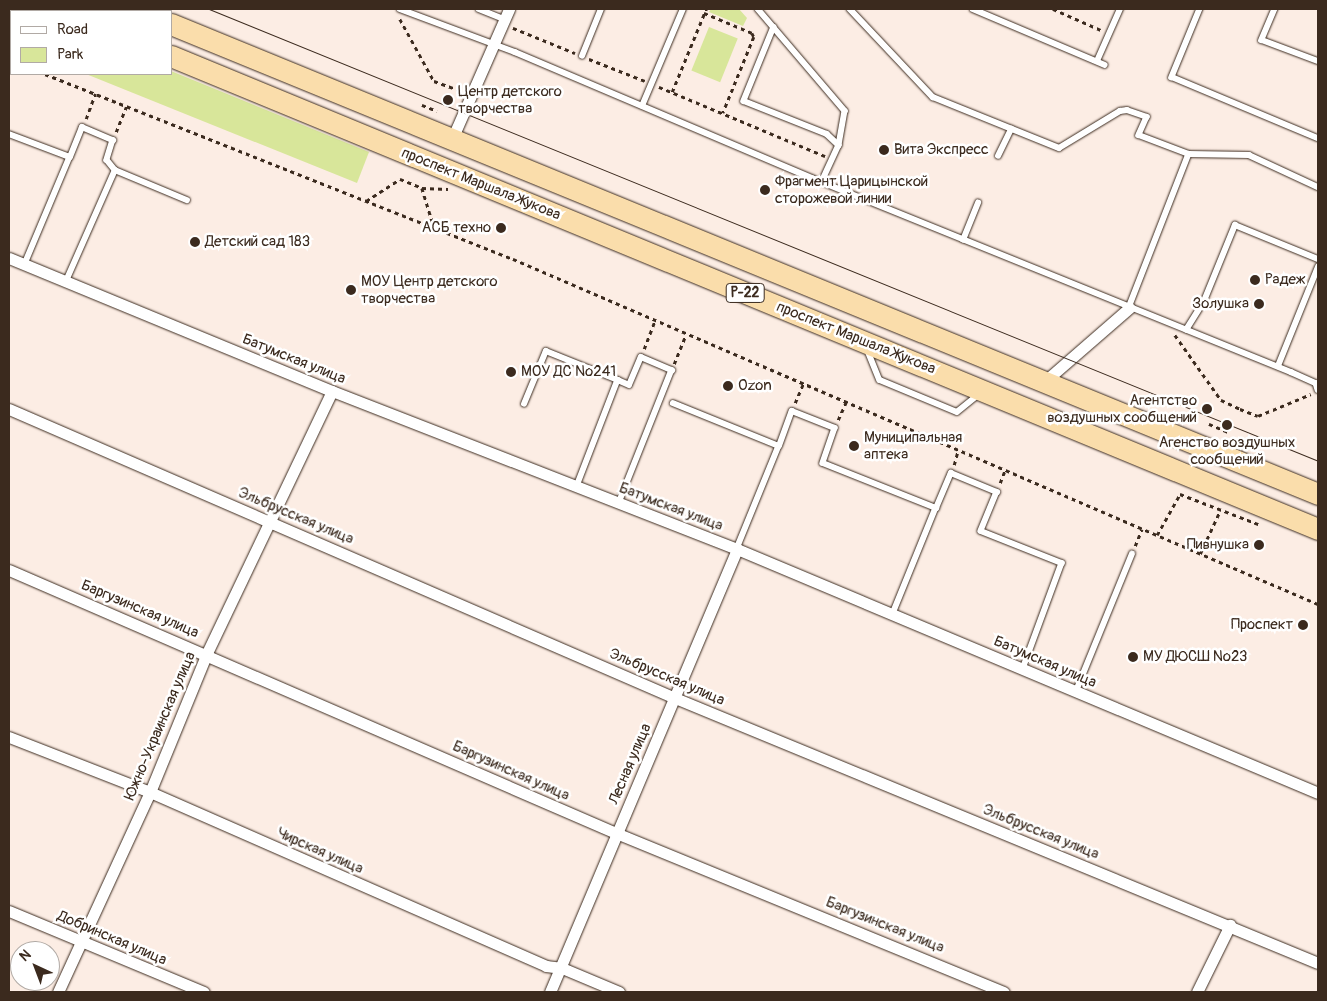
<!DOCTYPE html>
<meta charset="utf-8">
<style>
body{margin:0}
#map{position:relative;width:1327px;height:1001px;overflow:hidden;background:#fcede4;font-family:Pangolin,sans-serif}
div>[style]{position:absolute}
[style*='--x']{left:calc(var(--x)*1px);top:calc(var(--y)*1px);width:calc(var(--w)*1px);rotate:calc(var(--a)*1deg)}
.green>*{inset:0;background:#d8e69a;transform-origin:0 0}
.path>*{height:2.5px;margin-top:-1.25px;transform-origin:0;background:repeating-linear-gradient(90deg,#3b2a1e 0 4px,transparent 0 8px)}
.roads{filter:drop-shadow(0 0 1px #3b2a1e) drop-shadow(0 0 1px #3b2a1e)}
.lane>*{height:5.5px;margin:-2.75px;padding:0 2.75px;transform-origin:2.75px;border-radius:2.75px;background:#fff}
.street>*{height:11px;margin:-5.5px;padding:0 5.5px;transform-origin:5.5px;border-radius:5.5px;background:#fff}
.highway>*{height:21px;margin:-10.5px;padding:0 10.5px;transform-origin:10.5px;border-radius:10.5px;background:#faddab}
.tram>*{height:1px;margin:-0.5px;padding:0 0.5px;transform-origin:0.5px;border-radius:0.5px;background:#3b2a1e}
.dots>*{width:14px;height:14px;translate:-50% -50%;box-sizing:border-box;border:2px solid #fff;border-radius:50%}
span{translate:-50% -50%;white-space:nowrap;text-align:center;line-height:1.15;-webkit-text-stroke:5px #fff;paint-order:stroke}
.shield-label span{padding:1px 4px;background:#fff;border:1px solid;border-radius:4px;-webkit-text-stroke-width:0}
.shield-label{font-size:14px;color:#3b2a1e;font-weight:700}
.poi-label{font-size:15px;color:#3b2a1e}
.left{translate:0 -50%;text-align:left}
.right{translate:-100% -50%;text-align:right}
.street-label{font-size:15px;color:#3b2a1e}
.frame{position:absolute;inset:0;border:10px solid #3b2a1e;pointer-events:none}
.legend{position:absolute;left:10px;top:10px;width:162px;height:65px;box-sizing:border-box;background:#fff;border:1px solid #b1aaa5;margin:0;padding:6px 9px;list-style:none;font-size:15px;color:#3b2a1e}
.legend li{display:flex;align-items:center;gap:10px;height:25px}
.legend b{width:25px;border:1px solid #b1aaa5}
.north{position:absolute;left:10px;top:941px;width:50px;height:50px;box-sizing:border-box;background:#fff;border:1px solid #b1aaa5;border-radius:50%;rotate:317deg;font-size:14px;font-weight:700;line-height:20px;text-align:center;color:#3b2a1e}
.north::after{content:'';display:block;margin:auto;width:18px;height:22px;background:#3b2a1e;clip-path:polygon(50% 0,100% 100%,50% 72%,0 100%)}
</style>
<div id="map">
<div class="green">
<i style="clip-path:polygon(711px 9px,739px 9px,747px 18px,743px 26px,709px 12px)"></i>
<i style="left:709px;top:27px;width:31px;height:47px;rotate:22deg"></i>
<i style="clip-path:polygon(171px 71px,369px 152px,357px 183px,86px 74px)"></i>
</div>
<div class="path">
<i style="--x:1053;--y:9;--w:52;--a:23.6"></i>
<i style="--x:704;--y:13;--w:52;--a:22.6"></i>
<i style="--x:752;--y:33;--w:4;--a:63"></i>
<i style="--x:754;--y:37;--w:82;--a:112.2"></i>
<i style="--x:400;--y:19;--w:71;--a:61.3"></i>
<i style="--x:434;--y:81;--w:29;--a:20"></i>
<i style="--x:513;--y:28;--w:67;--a:22"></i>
<i style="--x:9;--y:59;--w:2;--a:27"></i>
<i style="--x:589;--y:59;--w:60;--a:21.4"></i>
<i style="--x:45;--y:74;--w:503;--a:21.57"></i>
<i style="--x:513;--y:259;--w:876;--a:23.2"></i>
<i style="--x:659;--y:87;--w:180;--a:22.6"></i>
<i style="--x:672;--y:92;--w:90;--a:-67.7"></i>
<i style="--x:422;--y:105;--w:16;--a:22"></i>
<i style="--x:86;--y:119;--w:27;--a:-70"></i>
<i style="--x:116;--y:132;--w:27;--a:-68"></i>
<i style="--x:422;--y:188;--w:41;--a:72.9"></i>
<i style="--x:366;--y:201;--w:40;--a:-32.9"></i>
<i style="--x:400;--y:179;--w:24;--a:22"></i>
<i style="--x:422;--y:188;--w:26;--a:2"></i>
<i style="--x:1175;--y:335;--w:80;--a:54.7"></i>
<i style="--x:1221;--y:400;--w:21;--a:25"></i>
<i style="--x:1240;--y:409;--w:19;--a:21"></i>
<i style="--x:1258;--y:416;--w:57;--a:-22.5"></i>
<i style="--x:644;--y:349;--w:30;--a:-69"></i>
<i style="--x:674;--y:364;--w:31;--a:-68"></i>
<i style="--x:795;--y:403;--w:21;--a:-67"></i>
<i style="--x:838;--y:420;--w:20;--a:-66"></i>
<i style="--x:1209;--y:424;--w:23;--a:23"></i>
<i style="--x:954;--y:465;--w:16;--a:-75"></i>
<i style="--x:1000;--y:483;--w:14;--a:-69"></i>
<i style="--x:1157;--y:535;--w:47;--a:-60.7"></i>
<i style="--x:1180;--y:494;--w:84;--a:21"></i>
<i style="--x:1135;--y:546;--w:18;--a:-68"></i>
<i style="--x:1200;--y:554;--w:47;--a:-65.1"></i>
</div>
<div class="roads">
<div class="lane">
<i style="--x:400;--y:9;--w:123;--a:20.5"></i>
<i style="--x:515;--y:52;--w:323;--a:23"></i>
<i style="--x:812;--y:178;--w:517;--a:22.05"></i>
<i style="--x:1291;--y:372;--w:27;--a:24"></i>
<i style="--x:1316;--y:383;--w:7;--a:74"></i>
<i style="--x:479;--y:9;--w:27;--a:22"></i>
<i style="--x:758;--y:9;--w:134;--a:49.5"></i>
<i style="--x:845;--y:111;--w:35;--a:100"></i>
<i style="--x:839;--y:145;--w:41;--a:114.7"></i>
<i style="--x:850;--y:9;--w:121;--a:46.7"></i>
<i style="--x:933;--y:97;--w:136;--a:22"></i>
<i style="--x:1059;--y:148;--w:71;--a:-31.2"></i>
<i style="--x:1120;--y:111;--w:7;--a:-8"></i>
<i style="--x:1127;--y:110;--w:21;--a:19"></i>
<i style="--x:1147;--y:117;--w:20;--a:114"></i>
<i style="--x:1139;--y:135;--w:53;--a:20.8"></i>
<i style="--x:1189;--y:154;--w:165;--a:111.3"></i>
<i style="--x:973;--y:9;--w:143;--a:23"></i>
<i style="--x:1200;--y:9;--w:74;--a:112.4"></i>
<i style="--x:1172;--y:77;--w:158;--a:22.7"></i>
<i style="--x:1275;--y:9;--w:34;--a:113"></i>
<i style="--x:1262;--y:40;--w:60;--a:20.6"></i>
<i style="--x:774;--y:27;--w:80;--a:112.1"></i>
<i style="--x:744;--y:101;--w:89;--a:21.7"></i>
<i style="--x:827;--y:134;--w:16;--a:43"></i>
<i style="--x:582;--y:56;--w:51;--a:-68"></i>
<i style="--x:1097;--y:61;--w:57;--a:-66.1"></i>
<i style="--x:642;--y:106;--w:105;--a:-67.1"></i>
<i style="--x:9;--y:134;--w:65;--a:20.7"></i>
<i style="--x:70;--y:157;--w:116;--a:112.8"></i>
<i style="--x:1189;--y:154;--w:60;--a:1"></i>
<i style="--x:1249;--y:155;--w:76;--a:24.9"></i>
<i style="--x:998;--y:156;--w:30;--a:-64"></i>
<i style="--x:70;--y:157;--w:32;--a:-68"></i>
<i style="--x:82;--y:127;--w:34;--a:23"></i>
<i style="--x:113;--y:140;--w:21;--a:107"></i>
<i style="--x:107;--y:160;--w:13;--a:51"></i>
<i style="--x:115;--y:170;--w:78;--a:22.6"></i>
<i style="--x:963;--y:240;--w:40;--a:-68"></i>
<i style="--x:66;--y:281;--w:121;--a:-66.2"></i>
<i style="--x:1186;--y:330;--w:34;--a:-58"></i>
<i style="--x:1204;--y:301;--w:82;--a:-67.8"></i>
<i style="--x:1235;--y:225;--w:90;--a:22.3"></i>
<i style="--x:868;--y:351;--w:31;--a:68"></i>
<i style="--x:880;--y:380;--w:83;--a:22.6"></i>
<i style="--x:957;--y:412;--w:28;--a:-39"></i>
<i style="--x:1278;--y:366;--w:107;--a:-68"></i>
<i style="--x:618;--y:380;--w:12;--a:24"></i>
<i style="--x:629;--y:385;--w:30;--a:-67"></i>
<i style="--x:641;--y:357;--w:34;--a:23"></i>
<i style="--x:672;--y:370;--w:143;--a:111.7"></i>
<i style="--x:673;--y:403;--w:114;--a:22.1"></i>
<i style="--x:779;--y:446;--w:111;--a:112.2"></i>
<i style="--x:524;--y:404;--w:57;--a:-67.5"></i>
<i style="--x:546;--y:351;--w:78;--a:21.9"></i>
<i style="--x:618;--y:380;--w:114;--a:111.1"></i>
<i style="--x:779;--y:446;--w:37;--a:-70"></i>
<i style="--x:792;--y:411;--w:46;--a:21.6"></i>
<i style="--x:835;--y:428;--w:37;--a:109"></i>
<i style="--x:823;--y:463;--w:122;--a:21.7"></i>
<i style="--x:936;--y:508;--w:114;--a:112.1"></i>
<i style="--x:936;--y:508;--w:38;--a:-67"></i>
<i style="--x:951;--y:473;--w:50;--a:22.4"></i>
<i style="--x:997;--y:492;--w:42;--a:112.3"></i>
<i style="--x:981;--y:531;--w:87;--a:21.6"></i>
<i style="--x:1062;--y:563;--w:113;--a:110.2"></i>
<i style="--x:1076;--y:691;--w:148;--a:-67.8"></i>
</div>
<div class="street">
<i style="--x:452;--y:139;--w:142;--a:-66.3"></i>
<i style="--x:9;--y:258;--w:349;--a:22.4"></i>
<i style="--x:332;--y:391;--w:435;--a:21.3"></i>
<i style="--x:737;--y:549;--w:630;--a:22.78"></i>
<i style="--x:1044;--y:382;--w:113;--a:-41"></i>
<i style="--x:9;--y:409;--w:726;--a:23.46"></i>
<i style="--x:675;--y:698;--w:695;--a:22.4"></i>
<i style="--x:9;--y:570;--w:662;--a:23.43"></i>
<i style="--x:616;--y:833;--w:419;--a:22.3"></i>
<i style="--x:9;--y:737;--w:151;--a:21.3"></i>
<i style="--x:150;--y:792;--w:433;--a:23.7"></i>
<i style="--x:546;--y:966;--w:16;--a:7"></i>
<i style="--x:562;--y:968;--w:62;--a:22.8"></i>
<i style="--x:9;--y:911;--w:211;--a:22.6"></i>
<i style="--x:58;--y:992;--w:220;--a:-65.3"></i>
<i style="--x:150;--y:792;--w:150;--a:-67.7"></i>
<i style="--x:207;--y:653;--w:290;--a:-64.5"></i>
<i style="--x:550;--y:992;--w:481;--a:-67.1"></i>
<i style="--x:1197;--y:992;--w:75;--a:-63.8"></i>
</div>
<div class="highway">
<i style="--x:57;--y:9;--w:6;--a:18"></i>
<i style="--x:134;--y:9;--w:6;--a:18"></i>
<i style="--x:171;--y:24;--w:1240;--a:22.28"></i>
<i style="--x:171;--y:56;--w:1241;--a:22.41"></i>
</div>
</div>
<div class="tram">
<i style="--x:209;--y:9;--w:1198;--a:22.17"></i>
</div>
<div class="dots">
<i style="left:448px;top:100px;background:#3b2a1e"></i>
<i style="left:884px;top:150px;background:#3b2a1e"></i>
<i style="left:765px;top:190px;background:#3b2a1e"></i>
<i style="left:501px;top:228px;background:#3b2a1e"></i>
<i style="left:195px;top:242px;background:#3b2a1e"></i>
<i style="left:1255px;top:280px;background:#3b2a1e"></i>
<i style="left:351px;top:290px;background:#3b2a1e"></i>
<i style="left:1259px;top:304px;background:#3b2a1e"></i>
<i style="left:511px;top:372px;background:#3b2a1e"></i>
<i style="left:728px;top:386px;background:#3b2a1e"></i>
<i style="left:1207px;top:409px;background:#3b2a1e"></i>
<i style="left:1227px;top:425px;background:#3b2a1e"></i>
<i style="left:854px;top:446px;background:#3b2a1e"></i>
<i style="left:1259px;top:545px;background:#3b2a1e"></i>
<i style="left:1303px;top:625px;background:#3b2a1e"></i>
<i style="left:1133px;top:657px;background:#3b2a1e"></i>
</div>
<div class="shield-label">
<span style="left:745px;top:293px">Р-22</span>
</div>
<div class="poi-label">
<span class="left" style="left:458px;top:100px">Центр детского<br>творчества</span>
<span class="left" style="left:894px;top:150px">Вита Экспресс</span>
<span class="left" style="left:775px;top:190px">Фрагмент Царицынской<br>сторожевой линии</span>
<span class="right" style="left:491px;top:228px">АСБ техно</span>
<span class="left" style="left:205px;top:242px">Детский сад 183</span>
<span class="left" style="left:1265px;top:280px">Радеж</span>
<span class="left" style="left:361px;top:290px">МОУ Центр детского<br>творчества</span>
<span class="right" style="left:1249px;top:304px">Золушка</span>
<span class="left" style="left:521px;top:372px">МОУ ДС №241</span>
<span class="left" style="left:738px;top:386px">Ozon</span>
<span class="right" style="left:1197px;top:409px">Агентство<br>воздушных сообщений</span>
<span class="left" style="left:864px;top:446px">Муниципальная<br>аптека</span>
<span style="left:1227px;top:451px">Агенство воздушных<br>сообщений</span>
<span class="right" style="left:1249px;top:545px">Пивнушка</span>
<span class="right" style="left:1293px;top:625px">Проспект</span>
<span class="left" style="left:1143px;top:657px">МУ ДЮСШ №23</span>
</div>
<div class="street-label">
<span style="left:481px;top:184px;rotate:22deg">проспект Маршала Жукова</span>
<span style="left:856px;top:338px;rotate:22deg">проспект Маршала Жукова</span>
<span style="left:294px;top:359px;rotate:22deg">Батумская улица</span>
<span style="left:671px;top:507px;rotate:21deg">Батумская улица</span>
<span style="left:296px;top:516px;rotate:23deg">Эльбрусская улица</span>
<span style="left:140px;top:609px;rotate:23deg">Баргузинская улица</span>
<span style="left:1045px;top:662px;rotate:23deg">Батумская улица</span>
<span style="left:667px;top:677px;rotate:23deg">Эльбрусская улица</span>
<span style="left:160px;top:726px;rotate:-67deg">Южно-Украинская улица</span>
<span style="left:630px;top:764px;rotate:-67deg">Лесная улица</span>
<span style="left:511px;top:771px;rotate:24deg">Баргузинская улица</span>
<span style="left:1041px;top:832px;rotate:22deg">Эльбрусская улица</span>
<span style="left:320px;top:851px;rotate:24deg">Чирская улица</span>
<span style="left:885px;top:925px;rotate:22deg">Баргузинская улица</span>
<span style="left:112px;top:938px;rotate:23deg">Добринская улица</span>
</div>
<div class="frame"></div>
<ul class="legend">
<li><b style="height:6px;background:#fff"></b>Road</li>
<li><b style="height:14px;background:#d8e69a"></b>Park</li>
</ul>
<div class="north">N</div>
</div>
